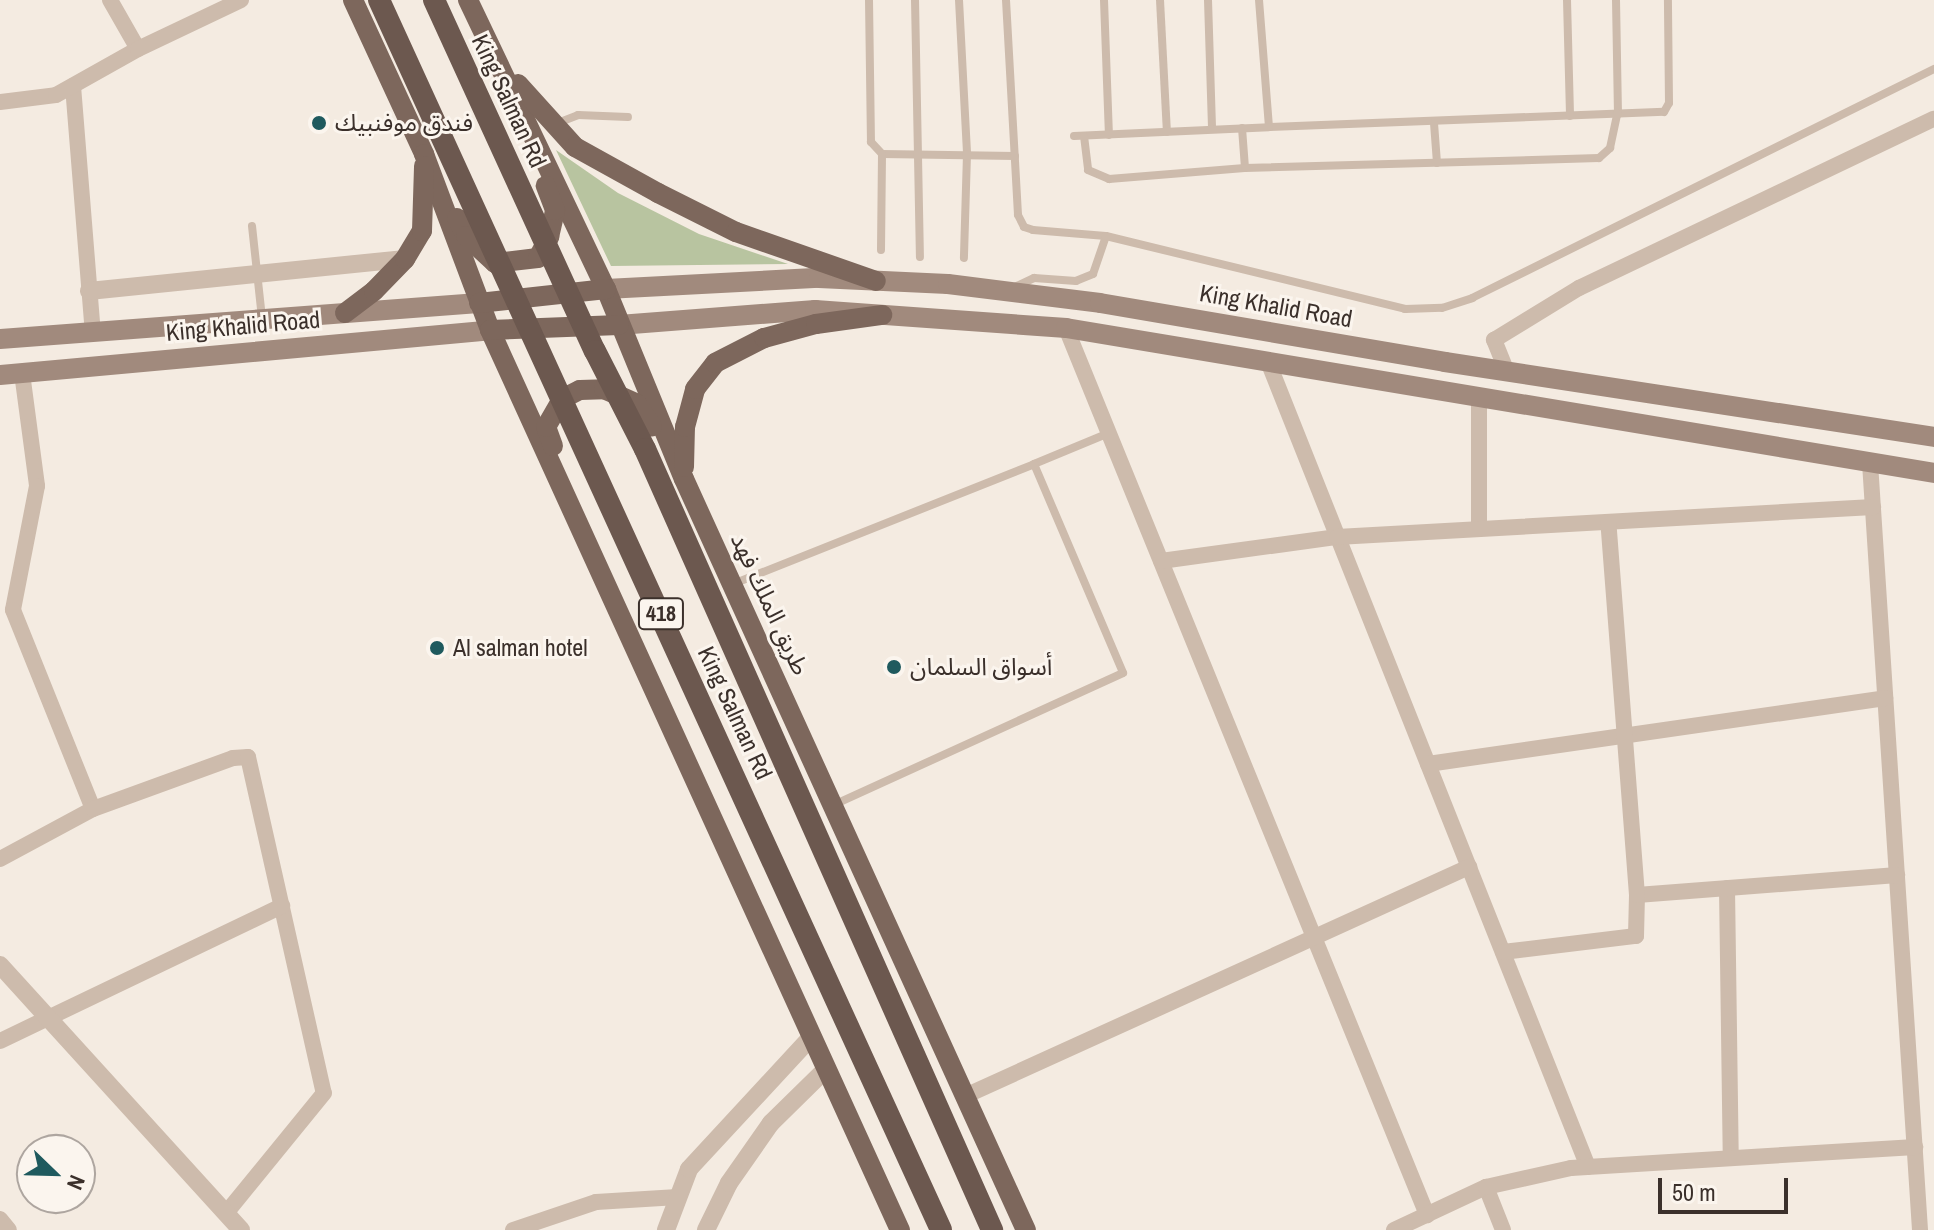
<!DOCTYPE html>
<meta charset="utf-8">
<style>
body{margin:0}
#map{position:relative;width:1934px;height:1230px;overflow:hidden;background:#f4ebe1;font-family:"Archivo Narrow","Noto Sans Arabic",sans-serif}
div>[style]{position:absolute}
[style*='--x']{left:calc(var(--x)*1px);top:calc(var(--y)*1px);width:calc(var(--w)*1px);rotate:calc(var(--a)*1deg)}
.green>*{inset:0;background:#b8c4a0}
.service>*{height:8px;margin:-4px;padding:0 4px;transform-origin:4px;border-radius:4px;background:#cdbbac}
.minor>*{height:16px;margin:-8px;padding:0 8px;transform-origin:8px;border-radius:8px;background:#cdbbac}
.tertiary>*{height:18px;margin:-9px;padding:0 9px;transform-origin:9px;border-radius:9px;background:#cdbbac}
.secondary>*{height:20px;margin:-10px;padding:0 10px;transform-origin:10px;border-radius:10px;background:#a18a7d}
.primary>*{height:20px;margin:-10px;padding:0 10px;transform-origin:10px;border-radius:10px;background:#7d675c}
.trunk>*{height:22px;margin:-11px;padding:0 11px;transform-origin:11px;border-radius:11px;background:#6c584f}
.dots>*{width:22px;height:22px;translate:-50% -50%;box-sizing:border-box;border:4px solid #fbf5ee;border-radius:50%}
span{translate:-50% -50%;white-space:nowrap;text-align:center;line-height:1.15;-webkit-text-stroke:6px #fbf5ee;paint-order:stroke}
.shield-label span{padding:2px 6px;background:#fbf5ee;border:2px solid;border-radius:6px;-webkit-text-stroke-width:0}
.shield-label{font-size:22px;color:#3b302b;font-weight:700}
.street-label{font-size:24px;color:#3b302b}
.poi-label{font-size:24px;color:#3b302b}
.left{translate:0 -50%;text-align:left}
.north{position:absolute;left:16px;top:1134px;width:80px;height:80px;box-sizing:border-box;background:#fbf5ee;border:2px solid #aea6a0;border-radius:50%;rotate:113deg;font-size:22px;font-weight:700;line-height:32px;text-align:center;color:#3b302b}
.north::after{content:'';display:block;margin:auto;width:28px;height:36px;background:#1f5a5e;clip-path:polygon(50% 0,100% 100%,50% 72%,0 100%)}
.scale{position:absolute;left:1658px;top:1178px;width:130px;height:36px;box-sizing:border-box;border:4px solid #3b302b;border-top:0;padding-left:10px;font-size:24px;line-height:28px;white-space:nowrap;color:#3b302b;-webkit-text-stroke:6px #fbf5ee;paint-order:stroke}
</style>
<div id="map">
<div class="green">
<i style="clip-path:polygon(556px 150px,618px 193px,699px 234px,788px 264px,611px 266px)"></i>
</div>
<div class="service">
<i style="--x:869;--y:0;--w:142;--a:89.2"></i>
<i style="--x:871;--y:142;--w:16;--a:47"></i>
<i style="--x:882;--y:154;--w:133;--a:0.9"></i>
<i style="--x:915;--y:0;--w:257;--a:88.9"></i>
<i style="--x:959;--y:0;--w:154;--a:87"></i>
<i style="--x:967;--y:154;--w:104;--a:91.7"></i>
<i style="--x:1006;--y:0;--w:215;--a:86.8"></i>
<i style="--x:1018;--y:215;--w:13;--a:63"></i>
<i style="--x:1024;--y:227;--w:9;--a:18"></i>
<i style="--x:1033;--y:230;--w:73;--a:4.7"></i>
<i style="--x:1106;--y:236;--w:40;--a:108.9"></i>
<i style="--x:1093;--y:274;--w:18;--a:158"></i>
<i style="--x:1076;--y:281;--w:42;--a:-175.9"></i>
<i style="--x:1034;--y:278;--w:26;--a:155"></i>
<i style="--x:1104;--y:0;--w:135;--a:87.9"></i>
<i style="--x:1160;--y:0;--w:132;--a:87"></i>
<i style="--x:1208;--y:0;--w:129;--a:88.2"></i>
<i style="--x:1259;--y:0;--w:127;--a:85.5"></i>
<i style="--x:1269;--y:127;--w:395;--a:-2.2"></i>
<i style="--x:1664;--y:112;--w:10;--a:-61"></i>
<i style="--x:1669;--y:103;--w:103;--a:-90.6"></i>
<i style="--x:1567;--y:0;--w:116;--a:88.5"></i>
<i style="--x:1616;--y:0;--w:114;--a:89"></i>
<i style="--x:1434;--y:123;--w:40;--a:85.7"></i>
<i style="--x:555;--y:124;--w:25;--a:-21"></i>
<i style="--x:578;--y:115;--w:50;--a:2.3"></i>
<i style="--x:1242;--y:128;--w:40;--a:85.7"></i>
<i style="--x:1074;--y:136;--w:195;--a:-2.6"></i>
<i style="--x:1084;--y:136;--w:34;--a:83"></i>
<i style="--x:1088;--y:170;--w:23;--a:23"></i>
<i style="--x:1109;--y:179;--w:136;--a:-4.6"></i>
<i style="--x:1245;--y:168;--w:354;--a:-1.6"></i>
<i style="--x:1599;--y:158;--w:15;--a:-42"></i>
<i style="--x:1610;--y:148;--w:35;--a:-78"></i>
<i style="--x:252;--y:226;--w:93;--a:83.8"></i>
<i style="--x:1106;--y:236;--w:308;--a:13.7"></i>
<i style="--x:1405;--y:309;--w:37;--a:-2"></i>
<i style="--x:1442;--y:308;--w:32;--a:-18"></i>
<i style="--x:1472;--y:298;--w:516;--a:-26.37"></i>
<i style="--x:881;--y:250;--w:96;--a:-89.4"></i>
<i style="--x:1034;--y:464;--w:81;--a:-22.5"></i>
<i style="--x:733;--y:584;--w:324;--a:-21.7"></i>
<i style="--x:1034;--y:464;--w:227;--a:66.9"></i>
<i style="--x:1123;--y:673;--w:318;--a:155.5"></i>
</div>
<div class="minor">
<i style="--x:110;--y:0;--w:56;--a:60.3"></i>
<i style="--x:73;--y:86;--w:247;--a:85.4"></i>
<i style="--x:0;--y:102;--w:56;--a:-7.1"></i>
<i style="--x:56;--y:95;--w:94;--a:-29.3"></i>
<i style="--x:138;--y:49;--w:114;--a:-25.4"></i>
<i style="--x:1066;--y:328;--w:958;--a:67.85"></i>
<i style="--x:1269;--y:364;--w:864;--a:68.33"></i>
<i style="--x:1507;--y:372;--w:35;--a:-112"></i>
<i style="--x:1494;--y:340;--w:100;--a:-31.5"></i>
<i style="--x:1579;--y:288;--w:393;--a:-25.5"></i>
<i style="--x:22;--y:373;--w:114;--a:82.4"></i>
<i style="--x:37;--y:486;--w:126;--a:101"></i>
<i style="--x:13;--y:610;--w:214;--a:68.1"></i>
<i style="--x:1870;--y:463;--w:769;--a:86.27"></i>
<i style="--x:1479;--y:529;--w:131;--a:-90"></i>
<i style="--x:1161;--y:561;--w:178;--a:-7.8"></i>
<i style="--x:1337;--y:537;--w:537;--a:-3.2"></i>
<i style="--x:1428;--y:764;--w:462;--a:-8.2"></i>
<i style="--x:0;--y:859;--w:106;--a:-28.3"></i>
<i style="--x:93;--y:809;--w:149;--a:-20"></i>
<i style="--x:233;--y:758;--w:15;--a:-4"></i>
<i style="--x:248;--y:757;--w:344;--a:77.3"></i>
<i style="--x:324;--y:1093;--w:155;--a:129.2"></i>
<i style="--x:1727;--y:888;--w:270;--a:89.2"></i>
<i style="--x:1637;--y:895;--w:261;--a:-4.4"></i>
<i style="--x:1503;--y:952;--w:134;--a:-6.9"></i>
<i style="--x:1636;--y:936;--w:41;--a:-88.6"></i>
<i style="--x:1637;--y:895;--w:374;--a:-94.4"></i>
<i style="--x:0;--y:1041;--w:313;--a:-25.6"></i>
<i style="--x:965;--y:1096;--w:554;--a:-24.44"></i>
<i style="--x:1486;--y:1187;--w:46;--a:68.4"></i>
<i style="--x:0;--y:1219;--w:14;--a:51"></i>
<i style="--x:513;--y:1230;--w:88;--a:-18.6"></i>
<i style="--x:596;--y:1202;--w:82;--a:-3.5"></i>
<i style="--x:1394;--y:1230;--w:102;--a:-25.1"></i>
<i style="--x:1486;--y:1187;--w:87;--a:-12.6"></i>
<i style="--x:1571;--y:1168;--w:345;--a:-3.5"></i>
</div>
<div class="tertiary">
<i style="--x:89;--y:291;--w:318;--a:-5.8"></i>
<i style="--x:0;--y:965;--w:358;--a:47.7"></i>
<i style="--x:666;--y:1230;--w:65;--a:-69.3"></i>
<i style="--x:689;--y:1169;--w:181;--a:-47.2"></i>
<i style="--x:706;--y:1230;--w:52;--a:-63.9"></i>
<i style="--x:729;--y:1183;--w:73;--a:-55"></i>
<i style="--x:771;--y:1123;--w:78;--a:-44.5"></i>
</div>
<div class="secondary">
<i style="--x:606;--y:289;--w:213;--a:-3"></i>
<i style="--x:819;--y:278;--w:129;--a:2.7"></i>
<i style="--x:948;--y:284;--w:153;--a:7.1"></i>
<i style="--x:1100;--y:303;--w:350;--a:9.7"></i>
<i style="--x:1445;--y:362;--w:495;--a:8.7"></i>
<i style="--x:619;--y:325;--w:197;--a:-4.4"></i>
<i style="--x:815;--y:310;--w:252;--a:4.1"></i>
<i style="--x:1066;--y:328;--w:880;--a:9.48"></i>
<i style="--x:0;--y:339;--w:480;--a:-4.3"></i>
<i style="--x:0;--y:375;--w:492;--a:-5.2"></i>
</div>
<div class="primary">
<i style="--x:353;--y:0;--w:170;--a:65.2"></i>
<i style="--x:424;--y:154;--w:188;--a:69.4"></i>
<i style="--x:490;--y:330;--w:989;--a:65.51"></i>
<i style="--x:468;--y:0;--w:320;--a:64.5"></i>
<i style="--x:606;--y:289;--w:205;--a:67.7"></i>
<i style="--x:684;--y:479;--w:825;--a:65.52"></i>
<i style="--x:518;--y:84;--w:85;--a:47.9"></i>
<i style="--x:575;--y:147;--w:95;--a:29"></i>
<i style="--x:658;--y:193;--w:87;--a:26.6"></i>
<i style="--x:736;--y:232;--w:148;--a:19.3"></i>
<i style="--x:457;--y:218;--w:20;--a:63"></i>
<i style="--x:466;--y:236;--w:40;--a:43"></i>
<i style="--x:495;--y:263;--w:43;--a:-6.6"></i>
<i style="--x:538;--y:258;--w:24;--a:-62"></i>
<i style="--x:549;--y:237;--w:28;--a:-77"></i>
<i style="--x:555;--y:210;--w:26;--a:-111"></i>
<i style="--x:479;--y:303;--w:128;--a:-6.3"></i>
<i style="--x:345;--y:313;--w:36;--a:-37"></i>
<i style="--x:374;--y:291;--w:45;--a:-45.9"></i>
<i style="--x:405;--y:259;--w:33;--a:-59"></i>
<i style="--x:422;--y:231;--w:65;--a:-88.2"></i>
<i style="--x:490;--y:330;--w:129;--a:-2.2"></i>
<i style="--x:553;--y:446;--w:20;--a:-110"></i>
<i style="--x:546;--y:427;--w:32;--a:-60"></i>
<i style="--x:562;--y:399;--w:20;--a:-27"></i>
<i style="--x:580;--y:390;--w:24;--a:-2"></i>
<i style="--x:604;--y:389;--w:36;--a:24"></i>
<i style="--x:637;--y:404;--w:27;--a:56"></i>
<i style="--x:684;--y:467;--w:40;--a:-88.6"></i>
<i style="--x:685;--y:427;--w:39;--a:-75"></i>
<i style="--x:695;--y:389;--w:33;--a:-52"></i>
<i style="--x:715;--y:363;--w:55;--a:-27"></i>
<i style="--x:764;--y:338;--w:54;--a:-15.1"></i>
<i style="--x:816;--y:324;--w:67;--a:-7.8"></i>
</div>
<div class="trunk">
<i style="--x:379;--y:0;--w:1352;--a:65.44"></i>
<i style="--x:434;--y:0;--w:386;--a:65.4"></i>
<i style="--x:595;--y:351;--w:110;--a:63"></i>
<i style="--x:645;--y:449;--w:855;--a:66.04"></i>
</div>
<div class="dots">
<i style="left:319px;top:123px;background:#1f5a5e"></i>
<i style="left:437px;top:648px;background:#1f5a5e"></i>
<i style="left:894px;top:667px;background:#1f5a5e"></i>
</div>
<div class="shield-label">
<span style="left:661px;top:614px">418</span>
</div>
<div class="street-label">
<span style="left:509px;top:101px;rotate:65deg">King Salman Rd</span>
<span style="left:1276px;top:306px;rotate:10deg">King Khalid Road</span>
<span style="left:243px;top:326px;rotate:-5deg">King Khalid Road</span>
<span style="left:770px;top:604px;rotate:65deg">طريق الملك فهد</span>
<span style="left:735px;top:713px;rotate:65deg">King Salman Rd</span>
</div>
<div class="poi-label">
<span class="left" style="left:335px;top:123px">فندق موفنبيك</span>
<span class="left" style="left:453px;top:648px">Al salman hotel</span>
<span class="left" style="left:910px;top:667px">أسواق السلمان</span>
</div>
<div class="north">N</div>
<div class="scale">50 m</div>
</div>
